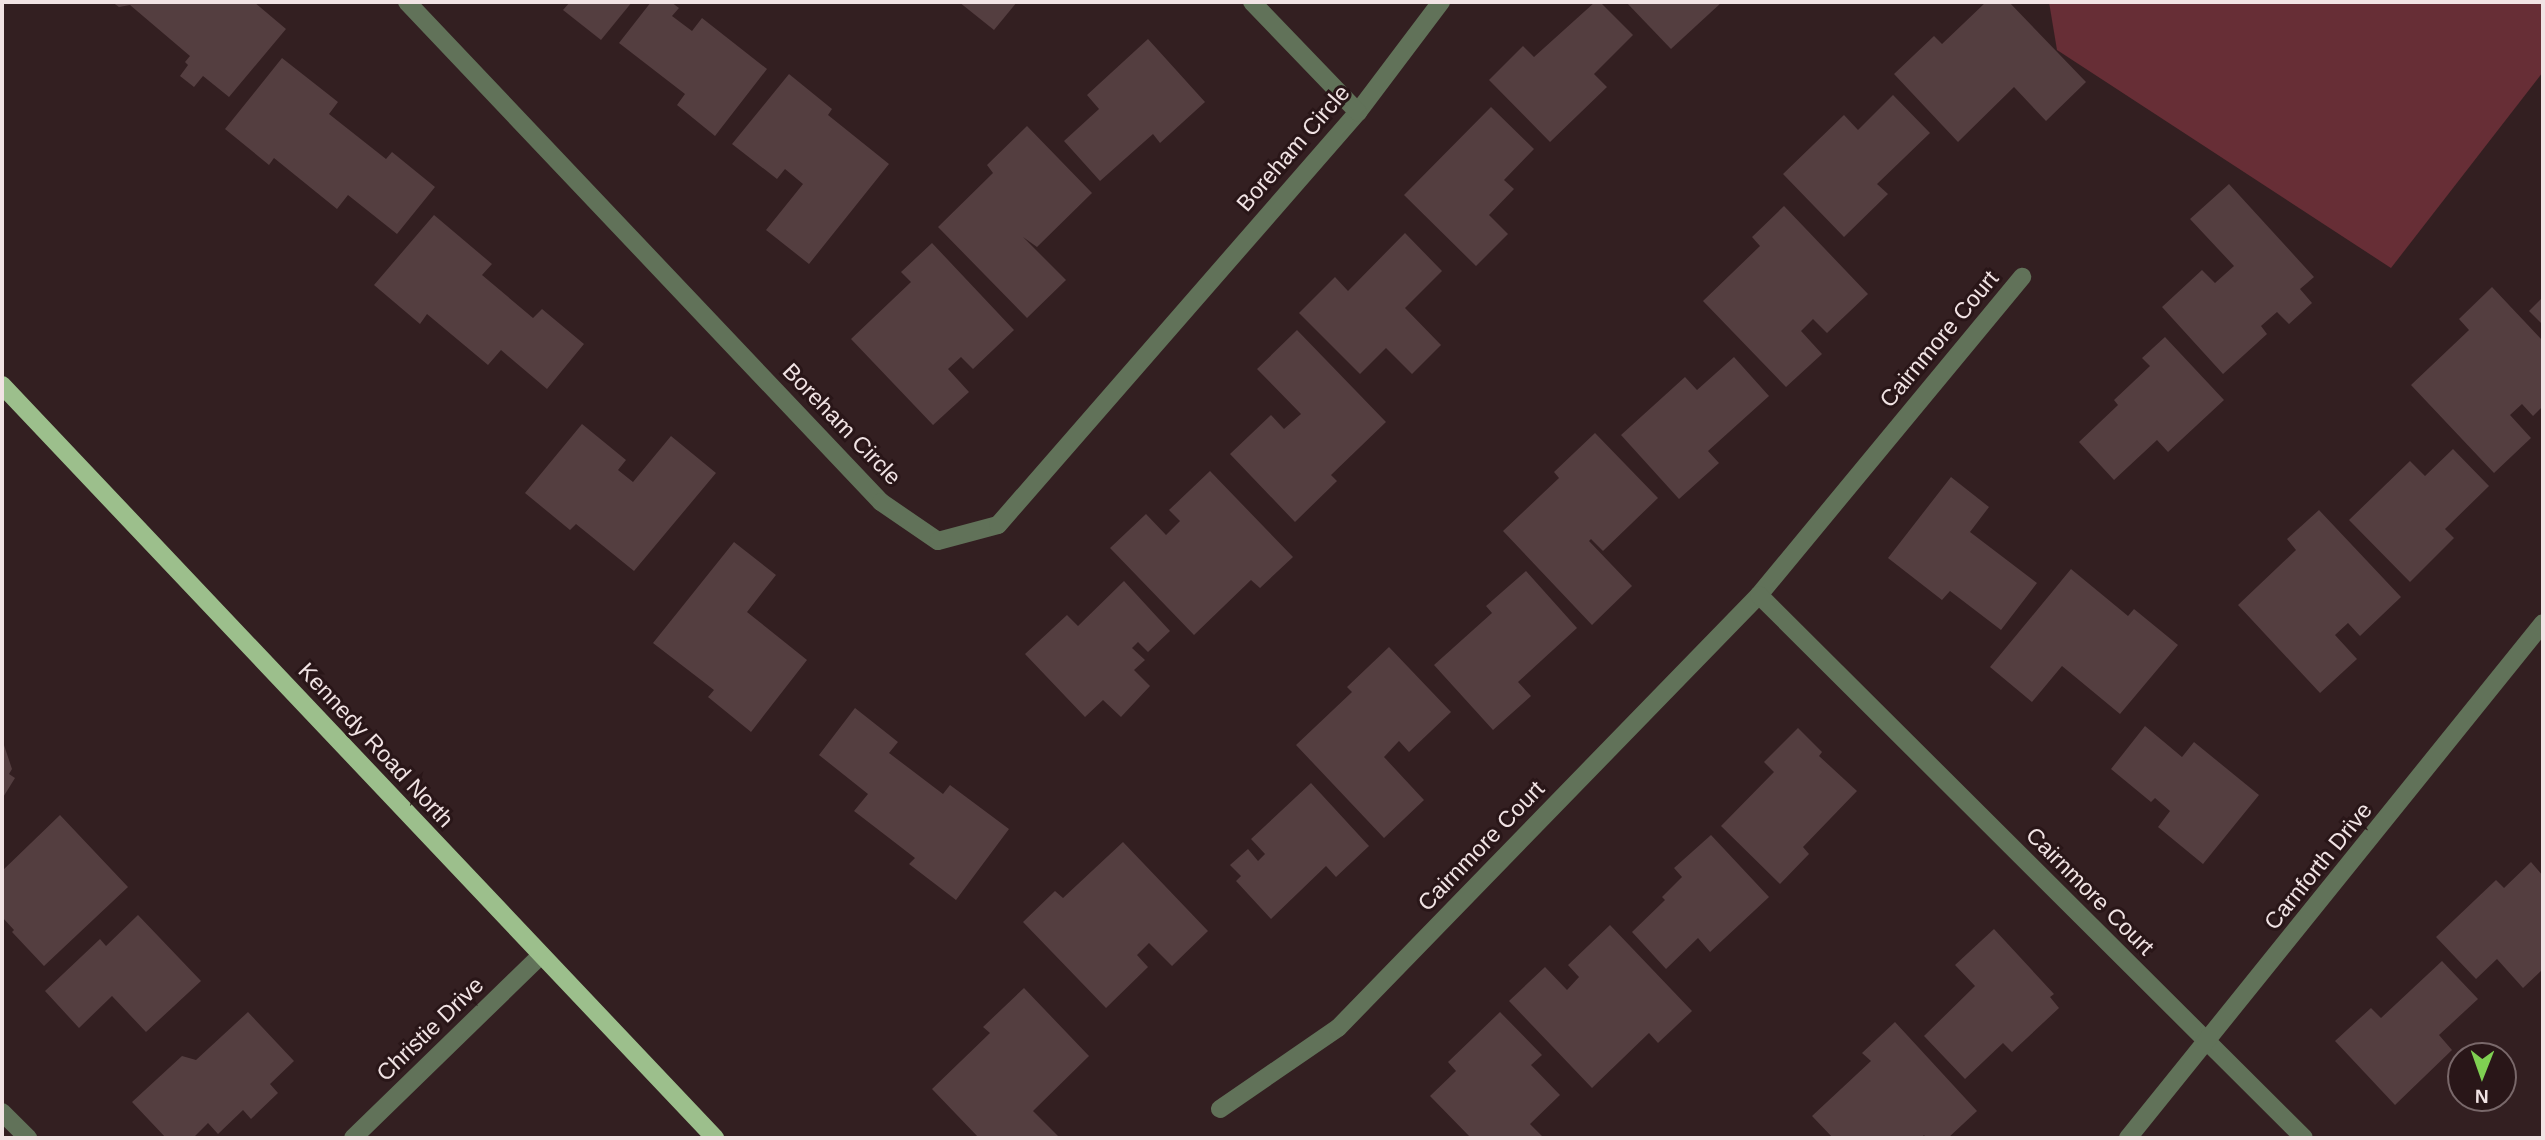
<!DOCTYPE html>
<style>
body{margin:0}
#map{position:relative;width:2545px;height:1140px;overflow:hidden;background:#331f21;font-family:Arial,sans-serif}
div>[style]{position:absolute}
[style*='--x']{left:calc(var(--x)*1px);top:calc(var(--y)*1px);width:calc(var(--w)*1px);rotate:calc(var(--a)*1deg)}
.green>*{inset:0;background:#672e36}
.building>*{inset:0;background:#543e40}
.minor>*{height:18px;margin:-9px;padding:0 9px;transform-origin:9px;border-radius:9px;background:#617259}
.major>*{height:18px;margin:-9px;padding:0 9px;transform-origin:9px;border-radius:9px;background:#9cbf8c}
span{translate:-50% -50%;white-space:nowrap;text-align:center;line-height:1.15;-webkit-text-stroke:6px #291618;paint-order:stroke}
.street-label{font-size:23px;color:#f1e3e4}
.frame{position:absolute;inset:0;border:4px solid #f1e3e4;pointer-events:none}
.north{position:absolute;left:2447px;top:1042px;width:70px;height:70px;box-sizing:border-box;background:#291618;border:2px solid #79686a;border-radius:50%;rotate:181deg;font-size:19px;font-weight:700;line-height:28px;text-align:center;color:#f1e3e4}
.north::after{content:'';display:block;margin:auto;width:24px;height:32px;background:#7fd052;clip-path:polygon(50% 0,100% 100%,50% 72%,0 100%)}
</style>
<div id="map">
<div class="green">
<i style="clip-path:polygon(2049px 2px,2543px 2px,2543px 72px,2391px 268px,2057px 50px)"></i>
</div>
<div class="building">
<i style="clip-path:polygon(112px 2px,254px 2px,286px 29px,229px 97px,203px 76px,194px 87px,180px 76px,188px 65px,185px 62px,190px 56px,130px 5px,119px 7px)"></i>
<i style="clip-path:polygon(570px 2px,632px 2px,601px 40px,563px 10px)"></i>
<i style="clip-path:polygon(651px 2px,658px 4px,671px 2px,679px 8px,672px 16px,692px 31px,702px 18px,767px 69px,715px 136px,677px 105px,685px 94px,619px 43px)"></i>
<i style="clip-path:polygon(959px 2px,1017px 2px,994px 30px)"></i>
<i style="clip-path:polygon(1595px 2px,1600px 2px,1633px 35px,1594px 74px,1607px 87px,1550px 142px,1489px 80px,1523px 46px,1534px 57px)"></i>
<i style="clip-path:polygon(1626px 2px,1722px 2px,1671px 49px)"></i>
<i style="clip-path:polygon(1986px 2px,2009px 2px,2086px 82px,2046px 121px,2014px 87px,1958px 142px,1894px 74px,1934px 36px,1942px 44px)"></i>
<i style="clip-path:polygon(1148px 39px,1205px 102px,1160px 143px,1153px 134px,1100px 181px,1064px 141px,1099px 109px,1087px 95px)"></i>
<i style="clip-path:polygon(282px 58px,338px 102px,329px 114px,386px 159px,392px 152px,435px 187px,397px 234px,348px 195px,337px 209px,274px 158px,269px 165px,225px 129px)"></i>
<i style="clip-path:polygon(789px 74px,832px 109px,828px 115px,889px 164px,809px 264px,766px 230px,803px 184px,785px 169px,777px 179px,732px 144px)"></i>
<i style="clip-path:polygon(1893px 95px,1930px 133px,1877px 184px,1888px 194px,1844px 237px,1783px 174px,1844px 115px,1858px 130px)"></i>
<i style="clip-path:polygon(1491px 107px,1534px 149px,1504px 180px,1514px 189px,1489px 215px,1508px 234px,1476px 266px,1404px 195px)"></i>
<i style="clip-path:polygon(1027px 126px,1092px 193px,1037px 247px,1023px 237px,1066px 280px,1027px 318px,938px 227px,993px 173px,987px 165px)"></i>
<i style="clip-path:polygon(2229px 184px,2314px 277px,2300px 289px,2312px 303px,2289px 324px,2277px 312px,2261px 326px,2267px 334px,2223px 374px,2162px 307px,2202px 270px,2215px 283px,2234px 266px,2190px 219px)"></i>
<i style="clip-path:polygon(1784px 206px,1868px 294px,1827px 333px,1813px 319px,1801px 331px,1822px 354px,1786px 387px,1703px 301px,1760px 246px,1752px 237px)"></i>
<i style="clip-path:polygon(434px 215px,492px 264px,482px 275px,533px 318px,542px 309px,584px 344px,547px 389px,501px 350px,488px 365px,427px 314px,420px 324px,374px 285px)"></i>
<i style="clip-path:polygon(1405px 233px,1442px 271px,1405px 308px,1441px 345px,1412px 374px,1386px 348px,1360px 374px,1299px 313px,1335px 277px,1348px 291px)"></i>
<i style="clip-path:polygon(932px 243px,1014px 330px,973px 369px,961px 357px,948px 369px,969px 392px,933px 425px,851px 339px,911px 282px,901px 272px)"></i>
<i style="clip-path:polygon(2492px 287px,2543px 341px,2543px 406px,2533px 416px,2522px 404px,2510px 415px,2531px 438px,2494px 473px,2411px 385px,2469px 330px,2459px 319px)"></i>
<i style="clip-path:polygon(2543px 297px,2543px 325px,2529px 311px)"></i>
<i style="clip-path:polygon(1297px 330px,1386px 422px,1331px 475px,1337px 481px,1295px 522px,1230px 454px,1271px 415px,1284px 429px,1301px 414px,1257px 369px)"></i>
<i style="clip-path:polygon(2165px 337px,2224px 400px,2168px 452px,2157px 440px,2114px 480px,2079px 442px,2118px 405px,2114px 400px,2150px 366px,2142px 358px)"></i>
<i style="clip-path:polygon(1734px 357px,1769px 396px,1708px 451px,1719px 463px,1679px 499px,1621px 435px,1685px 377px,1697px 390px)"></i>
<i style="clip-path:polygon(582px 424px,626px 460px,618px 470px,633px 482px,671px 436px,716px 473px,634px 571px,576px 524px,570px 530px,525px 493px)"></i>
<i style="clip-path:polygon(1595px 433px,1658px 498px,1603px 551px,1591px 539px,1589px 541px,1632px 586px,1592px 625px,1503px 531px,1559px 478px,1554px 472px)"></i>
<i style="clip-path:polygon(2453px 449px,2489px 486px,2445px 529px,2454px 538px,2410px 582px,2349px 520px,2410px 461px,2425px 476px)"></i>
<i style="clip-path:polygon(1210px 471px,1293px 557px,1260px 588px,1251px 580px,1194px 635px,1110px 548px,1146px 514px,1166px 535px,1180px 521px,1169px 510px)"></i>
<i style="clip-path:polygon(1951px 477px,1989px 507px,1970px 532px,2037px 583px,2001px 630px,1950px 591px,1942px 600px,1888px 558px)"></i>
<i style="clip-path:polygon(2319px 510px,2401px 597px,2360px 636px,2348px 623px,2335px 635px,2357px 659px,2320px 693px,2238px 605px,2296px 550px,2287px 539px)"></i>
<i style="clip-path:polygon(734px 542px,776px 575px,747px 612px,807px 660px,751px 732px,708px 697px,714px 690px,653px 643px)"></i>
<i style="clip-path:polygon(2071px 569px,2128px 616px,2134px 609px,2178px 645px,2120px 714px,2062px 666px,2032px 702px,1990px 667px)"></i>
<i style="clip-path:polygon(1526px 571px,1577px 628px,1518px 682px,1531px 696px,1493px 730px,1434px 665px,1492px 613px,1486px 606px)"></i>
<i style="clip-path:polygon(1124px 581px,1170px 631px,1148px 652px,1138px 642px,1132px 648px,1145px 660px,1134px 670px,1150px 686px,1121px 717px,1103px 700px,1085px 717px,1025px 654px,1067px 615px,1078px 626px)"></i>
<i style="clip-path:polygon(1389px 647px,1451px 712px,1409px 752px,1399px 741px,1384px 757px,1424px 800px,1384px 838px,1296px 745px,1352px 692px,1347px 687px)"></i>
<i style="clip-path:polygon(855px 708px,898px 742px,889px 753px,943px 794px,950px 785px,1009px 829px,956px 900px,909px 864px,915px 858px,854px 811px,868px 794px,819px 755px)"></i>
<i style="clip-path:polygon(2145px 726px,2182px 757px,2194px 742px,2259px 795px,2203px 864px,2158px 827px,2170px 811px,2155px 798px,2151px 802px,2111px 769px)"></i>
<i style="clip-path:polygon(1798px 728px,1822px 752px,1819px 756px,1857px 791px,1803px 847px,1809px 854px,1780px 884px,1721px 826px,1774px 772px,1764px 762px)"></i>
<i style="clip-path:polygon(2px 739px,12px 769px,9px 774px,15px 778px,2px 799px)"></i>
<i style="clip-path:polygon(1311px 783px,1369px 846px,1336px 877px,1326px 866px,1271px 919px,1236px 881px,1241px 876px,1230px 865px,1248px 849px,1258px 861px,1265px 854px,1251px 839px)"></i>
<i style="clip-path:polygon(60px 815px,128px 887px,44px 966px,12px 932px,14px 930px,2px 917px,2px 871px)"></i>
<i style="clip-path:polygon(1711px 835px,1769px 897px,1710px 952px,1698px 938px,1666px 969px,1632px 932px,1665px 900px,1662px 897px,1682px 877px,1674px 868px)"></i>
<i style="clip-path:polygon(1123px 842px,1208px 931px,1172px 966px,1149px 943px,1137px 955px,1148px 967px,1106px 1008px,1023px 922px,1055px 891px,1063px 898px)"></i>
<i style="clip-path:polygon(2531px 862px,2543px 876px,2543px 969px,2523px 988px,2497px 959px,2476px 979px,2436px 937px,2496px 880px,2504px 888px)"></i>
<i style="clip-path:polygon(138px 915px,201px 981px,146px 1032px,112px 996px,79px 1028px,45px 991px,100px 939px,106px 946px)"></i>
<i style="clip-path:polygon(1610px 925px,1692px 1011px,1658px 1043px,1649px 1033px,1592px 1088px,1509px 1001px,1545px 967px,1567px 990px,1579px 977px,1568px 965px)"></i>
<i style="clip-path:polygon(1994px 929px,2054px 994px,2050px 997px,2059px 1008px,2012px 1052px,2003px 1043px,1965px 1079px,1924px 1036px,1975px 986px,1955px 965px)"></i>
<i style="clip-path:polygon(2442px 961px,2478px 999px,2439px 1035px,2452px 1050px,2395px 1105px,2335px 1041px,2371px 1008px,2381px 1018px)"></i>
<i style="clip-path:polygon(1024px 988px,1089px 1056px,1033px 1111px,1060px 1138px,979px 1138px,932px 1089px,990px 1033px,983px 1027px)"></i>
<i style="clip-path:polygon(248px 1012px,294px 1061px,270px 1084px,278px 1093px,251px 1119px,243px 1110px,218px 1134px,208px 1123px,193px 1138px,166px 1138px,132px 1102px,182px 1056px,196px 1060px)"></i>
<i style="clip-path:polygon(1500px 1012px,1542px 1055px,1531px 1065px,1560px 1095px,1530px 1124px,1544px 1138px,1471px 1138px,1430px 1096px,1456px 1071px,1448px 1062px)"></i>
<i style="clip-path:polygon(1895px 1022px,1977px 1111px,1948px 1138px,1926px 1138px,1924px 1135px,1921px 1138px,1833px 1138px,1812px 1116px,1871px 1061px,1862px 1053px)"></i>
</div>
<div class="minor">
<i style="--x:407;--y:2;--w:689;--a:46.53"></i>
<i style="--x:881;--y:502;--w:69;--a:34.4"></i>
<i style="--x:938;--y:541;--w:62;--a:-14.9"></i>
<i style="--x:998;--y:525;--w:548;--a:-48.92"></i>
<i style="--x:1358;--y:112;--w:138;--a:-53"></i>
<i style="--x:1252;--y:2;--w:153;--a:46.1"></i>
<i style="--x:1759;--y:595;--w:413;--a:-50.4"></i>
<i style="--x:1220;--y:1109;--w:143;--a:-34.5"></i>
<i style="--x:1338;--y:1028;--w:604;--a:-45.81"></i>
<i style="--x:1759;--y:595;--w:769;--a:44.89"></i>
<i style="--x:2;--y:1112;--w:37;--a:45"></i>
<i style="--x:353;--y:1138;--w:262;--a:-44.2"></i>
<i style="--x:2128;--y:1138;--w:661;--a:-51.14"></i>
</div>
<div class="major">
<i style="--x:2;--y:385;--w:1037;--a:46.56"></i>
</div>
<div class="street-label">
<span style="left:1293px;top:148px;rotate:-49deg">Boreham Circle</span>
<span style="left:1939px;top:339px;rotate:-50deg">Cairnmore Court</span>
<span style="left:842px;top:424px;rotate:46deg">Boreham Circle</span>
<span style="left:376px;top:745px;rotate:47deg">Kennedy Road North</span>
<span style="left:1481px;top:846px;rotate:-46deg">Cairnmore Court</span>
<span style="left:2318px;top:866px;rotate:-51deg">Carnforth Drive</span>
<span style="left:2090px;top:891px;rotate:45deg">Cairnmore Court</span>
<span style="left:430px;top:1029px;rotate:-44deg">Christie Drive</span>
</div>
<div class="frame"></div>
<div class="north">N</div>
</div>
